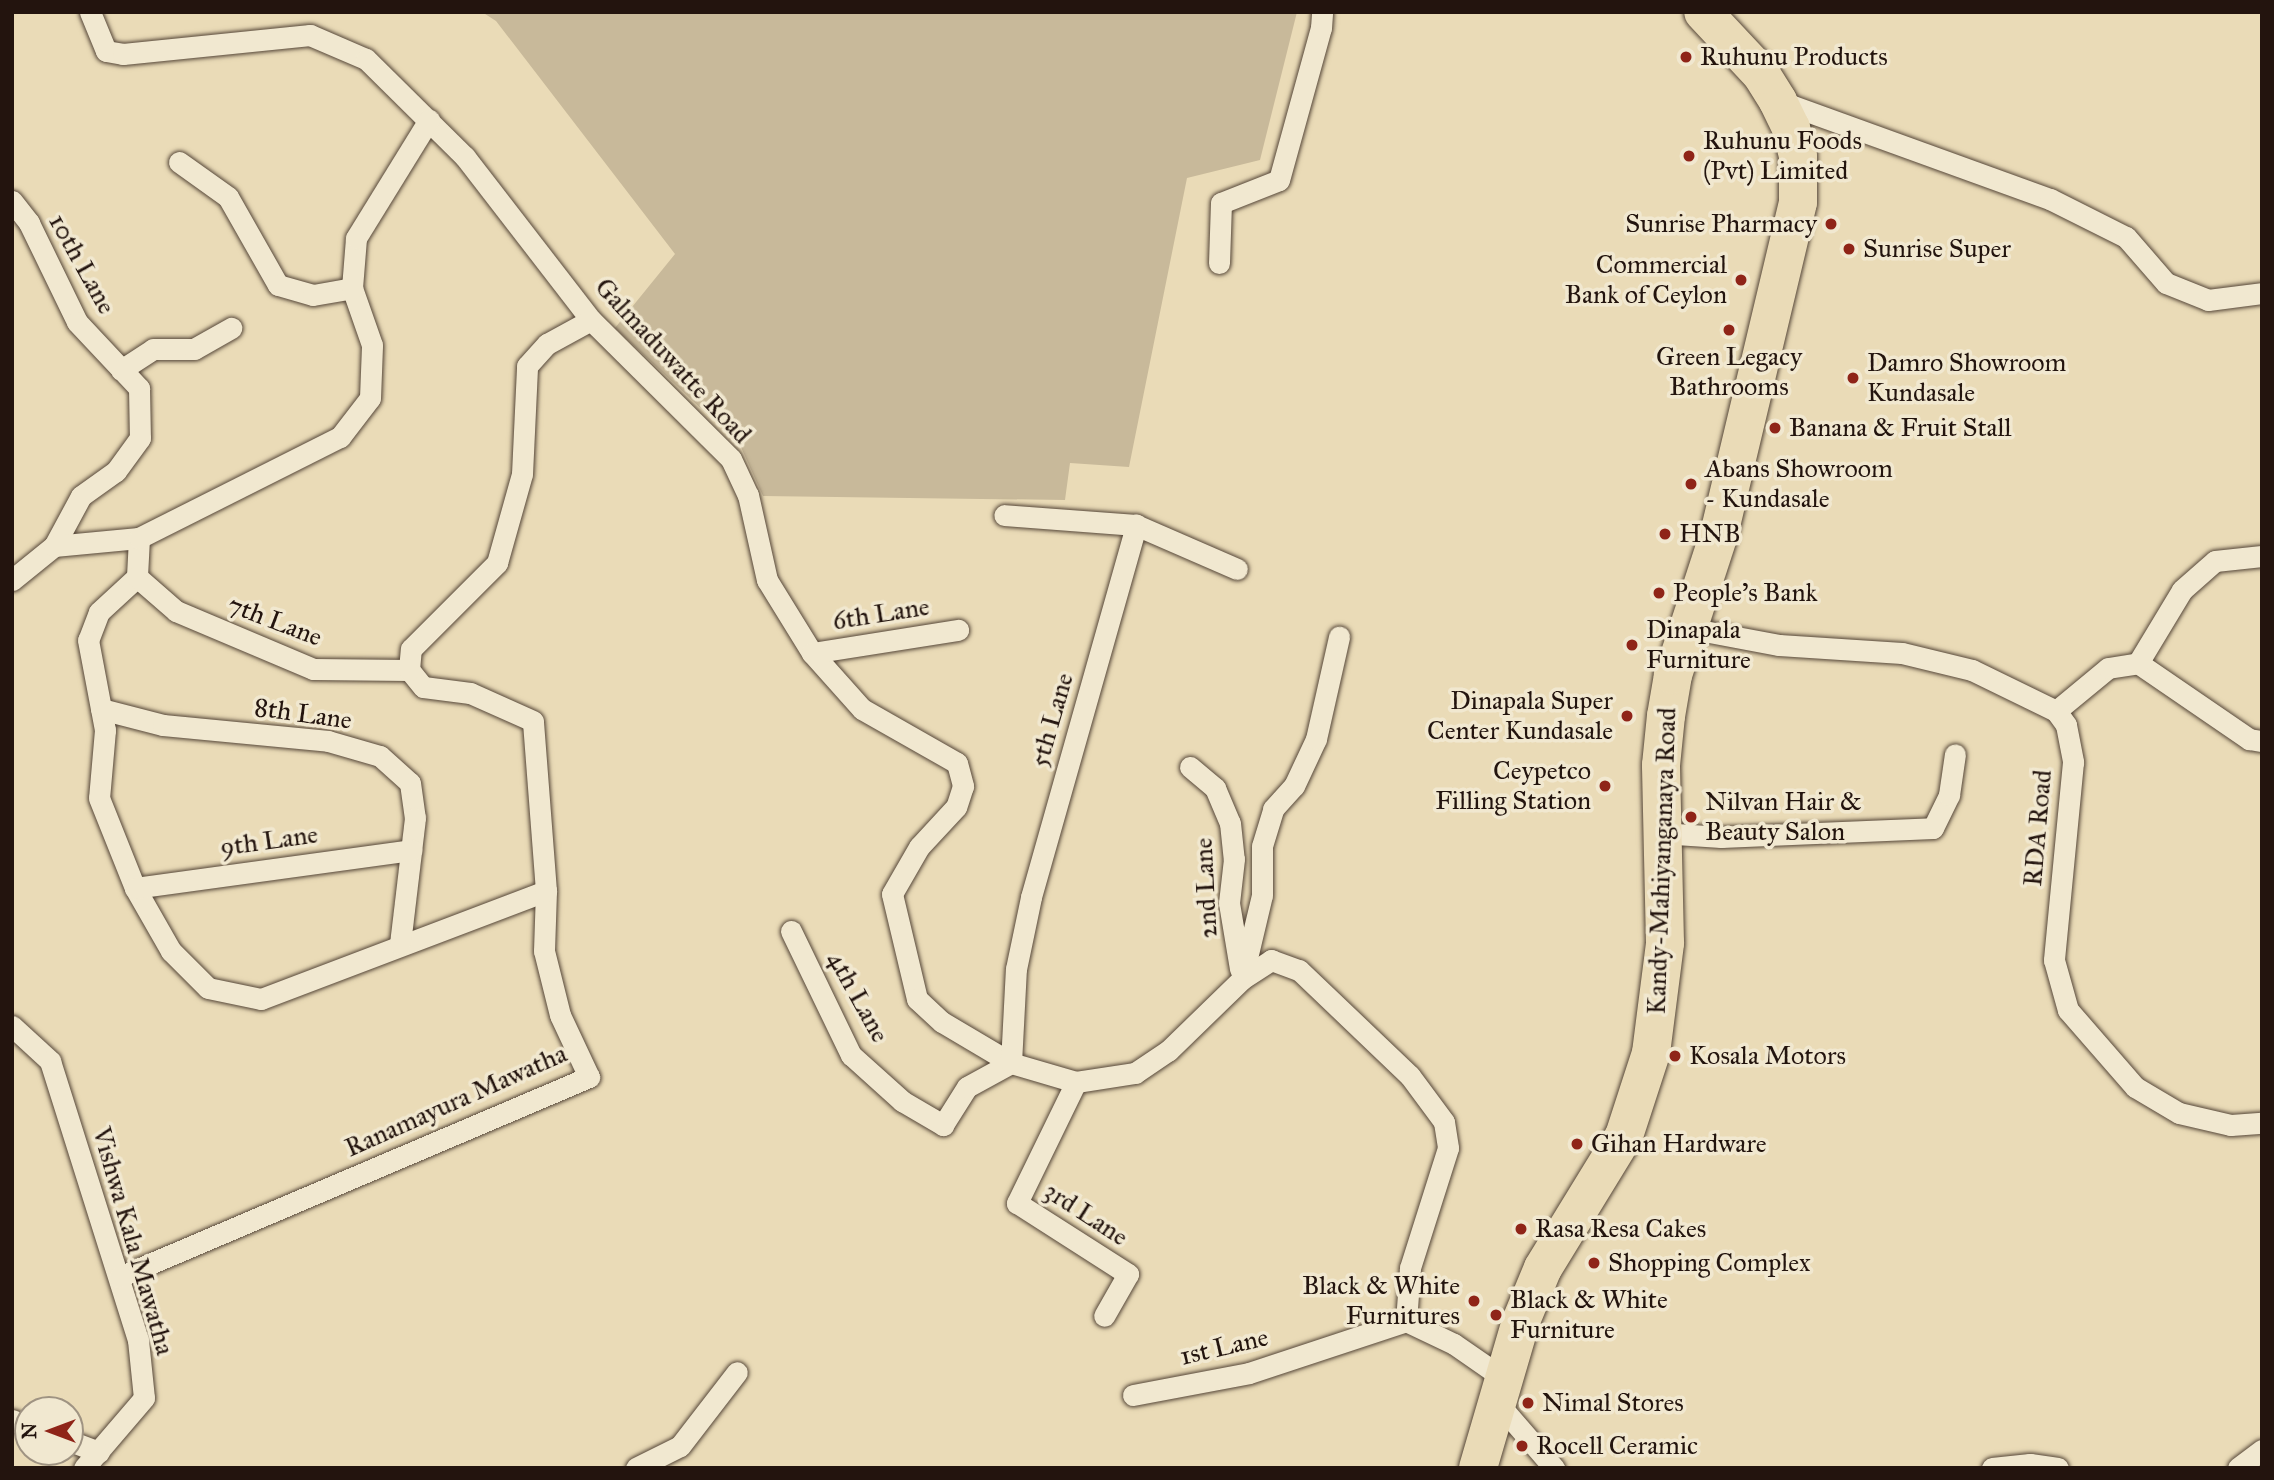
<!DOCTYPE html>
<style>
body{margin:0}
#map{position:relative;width:2274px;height:1480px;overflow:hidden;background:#eadbb7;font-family:"IM FELL Great Primer",serif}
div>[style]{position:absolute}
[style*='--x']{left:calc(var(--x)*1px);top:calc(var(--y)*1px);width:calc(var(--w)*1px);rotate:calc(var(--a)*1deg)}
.green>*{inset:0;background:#c8b99a}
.roads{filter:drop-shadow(0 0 2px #554638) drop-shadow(0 0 2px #554638)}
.street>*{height:21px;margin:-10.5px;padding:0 10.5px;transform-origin:10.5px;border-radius:10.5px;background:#f1e8d0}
.highway>*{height:38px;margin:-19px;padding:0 19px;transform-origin:19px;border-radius:19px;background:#eadbb7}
.dots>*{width:19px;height:19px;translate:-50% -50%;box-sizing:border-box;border:4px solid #f1e8d0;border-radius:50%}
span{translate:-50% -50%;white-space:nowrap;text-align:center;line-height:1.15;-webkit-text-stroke:7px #f1e8d0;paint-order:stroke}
.poi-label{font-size:26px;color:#23140e}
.left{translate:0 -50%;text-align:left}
.right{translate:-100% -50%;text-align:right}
.street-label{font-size:26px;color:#23140e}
.frame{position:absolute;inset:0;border:14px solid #23140e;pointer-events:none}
.north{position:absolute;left:14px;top:1396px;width:70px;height:70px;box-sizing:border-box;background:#f1e8d0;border:2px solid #9f9382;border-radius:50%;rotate:270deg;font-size:19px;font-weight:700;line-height:28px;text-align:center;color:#23140e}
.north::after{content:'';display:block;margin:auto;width:24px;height:32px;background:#8f2418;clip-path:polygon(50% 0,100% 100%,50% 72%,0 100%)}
</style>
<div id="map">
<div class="green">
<i style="clip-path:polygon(482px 12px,1297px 12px,1260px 160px,1187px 178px,1129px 467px,1070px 463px,1065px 500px,763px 496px,740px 445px,615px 328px,675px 254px,496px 21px)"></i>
</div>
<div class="roads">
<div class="street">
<i style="--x:90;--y:12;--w:42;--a:67.7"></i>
<i style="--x:106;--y:51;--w:17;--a:10"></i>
<i style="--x:123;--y:54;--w:188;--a:-5.8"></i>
<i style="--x:310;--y:35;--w:61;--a:23.2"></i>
<i style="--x:366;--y:59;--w:139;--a:44.7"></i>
<i style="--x:465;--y:157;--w:206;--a:52.3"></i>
<i style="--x:591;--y:320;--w:197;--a:44.8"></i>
<i style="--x:731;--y:459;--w:40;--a:65"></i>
<i style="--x:748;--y:495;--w:87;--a:77.4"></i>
<i style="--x:767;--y:580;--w:86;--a:58.3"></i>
<i style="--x:812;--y:653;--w:75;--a:48.2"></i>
<i style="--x:862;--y:709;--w:109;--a:29.6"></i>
<i style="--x:957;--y:763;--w:24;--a:75"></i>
<i style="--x:963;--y:786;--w:22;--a:108"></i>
<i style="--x:956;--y:807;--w:54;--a:132.8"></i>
<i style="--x:919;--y:847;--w:54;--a:119.9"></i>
<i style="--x:892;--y:894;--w:108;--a:76.6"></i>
<i style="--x:917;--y:999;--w:34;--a:43"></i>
<i style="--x:942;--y:1022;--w:80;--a:30.7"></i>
<i style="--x:1011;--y:1063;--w:68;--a:16.3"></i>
<i style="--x:1076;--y:1082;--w:60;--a:-8.7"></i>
<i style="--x:1135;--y:1073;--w:40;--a:-34"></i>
<i style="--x:1168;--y:1051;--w:103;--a:-44.2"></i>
<i style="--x:1242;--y:979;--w:35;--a:-33"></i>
<i style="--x:1271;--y:960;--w:30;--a:20"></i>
<i style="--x:1299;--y:970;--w:153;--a:43.7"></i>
<i style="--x:1410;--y:1076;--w:57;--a:53.5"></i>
<i style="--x:1444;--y:1122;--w:26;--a:81"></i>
<i style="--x:1448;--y:1148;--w:126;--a:107.6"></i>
<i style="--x:1410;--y:1268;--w:53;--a:94.3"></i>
<i style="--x:1406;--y:1321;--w:53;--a:25.6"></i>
<i style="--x:1454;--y:1344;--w:60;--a:34.8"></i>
<i style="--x:1779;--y:101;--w:288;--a:19.9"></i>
<i style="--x:2050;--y:199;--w:85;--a:26.6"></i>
<i style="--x:2126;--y:237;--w:61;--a:49"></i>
<i style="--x:2166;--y:283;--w:45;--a:22"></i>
<i style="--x:2208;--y:300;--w:54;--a:-7.4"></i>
<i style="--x:179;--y:162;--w:60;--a:35.5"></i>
<i style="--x:228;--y:197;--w:101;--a:60.4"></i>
<i style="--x:278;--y:285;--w:36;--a:16"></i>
<i style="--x:313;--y:295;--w:40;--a:-10"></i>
<i style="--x:12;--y:201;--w:28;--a:52"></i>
<i style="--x:29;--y:223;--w:110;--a:64.1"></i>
<i style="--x:77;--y:322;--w:91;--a:46.8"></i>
<i style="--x:139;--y:388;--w:50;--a:88.9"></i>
<i style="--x:140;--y:438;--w:41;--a:126"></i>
<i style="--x:116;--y:471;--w:43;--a:144.5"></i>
<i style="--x:81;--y:496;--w:57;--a:118.4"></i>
<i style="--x:54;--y:546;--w:54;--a:141"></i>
<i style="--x:1219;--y:263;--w:60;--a:-88.1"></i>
<i style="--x:1221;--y:203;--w:62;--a:-21.6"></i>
<i style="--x:1279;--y:180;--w:158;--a:-74.6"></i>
<i style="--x:1321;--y:28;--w:16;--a:-86"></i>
<i style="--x:121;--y:370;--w:38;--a:-33"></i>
<i style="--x:153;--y:349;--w:41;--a:0"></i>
<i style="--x:194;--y:349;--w:43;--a:-29.6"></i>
<i style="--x:1136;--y:525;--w:110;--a:23.5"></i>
<i style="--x:139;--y:538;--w:39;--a:93"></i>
<i style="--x:137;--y:577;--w:52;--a:137.4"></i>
<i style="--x:99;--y:612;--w:30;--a:111"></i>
<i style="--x:88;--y:640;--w:92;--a:79.3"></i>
<i style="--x:105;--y:730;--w:68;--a:95"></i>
<i style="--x:99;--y:798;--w:97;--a:68.2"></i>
<i style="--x:135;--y:888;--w:73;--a:60.3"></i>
<i style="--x:171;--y:951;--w:52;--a:45"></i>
<i style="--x:208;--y:988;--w:54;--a:11.7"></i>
<i style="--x:261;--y:999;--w:305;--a:-20.8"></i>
<i style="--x:54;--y:546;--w:85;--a:-5.4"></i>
<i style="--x:139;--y:538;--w:225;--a:-26.7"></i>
<i style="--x:340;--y:437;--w:49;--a:-52.4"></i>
<i style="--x:370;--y:398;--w:53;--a:-87.8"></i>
<i style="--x:372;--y:345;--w:60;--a:-109.3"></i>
<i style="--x:352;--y:288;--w:50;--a:-85.4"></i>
<i style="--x:356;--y:238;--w:139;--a:-58.3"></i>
<i style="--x:137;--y:577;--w:52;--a:41.1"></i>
<i style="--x:176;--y:611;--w:149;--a:22.9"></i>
<i style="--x:313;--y:669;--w:96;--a:0.6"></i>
<i style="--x:1688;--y:628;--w:93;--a:10.6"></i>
<i style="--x:1779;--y:645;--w:123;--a:3.7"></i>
<i style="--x:1902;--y:653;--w:72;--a:13.7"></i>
<i style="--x:1972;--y:670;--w:93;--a:26"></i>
<i style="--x:2056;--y:711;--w:17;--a:54"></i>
<i style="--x:2066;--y:725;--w:38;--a:79"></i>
<i style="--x:2073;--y:762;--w:199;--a:95.5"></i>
<i style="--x:2054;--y:960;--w:52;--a:74.4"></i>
<i style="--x:2068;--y:1010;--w:102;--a:49"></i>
<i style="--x:2135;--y:1087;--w:51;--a:30.6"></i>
<i style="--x:2179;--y:1113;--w:53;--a:13"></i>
<i style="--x:2231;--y:1125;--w:31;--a:-4"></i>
<i style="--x:812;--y:653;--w:148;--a:-9"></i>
<i style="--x:2138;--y:663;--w:135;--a:34.4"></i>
<i style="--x:2249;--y:739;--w:13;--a:9"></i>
<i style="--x:101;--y:709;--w:64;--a:14.5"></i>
<i style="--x:163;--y:725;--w:166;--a:5.5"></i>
<i style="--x:328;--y:741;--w:54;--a:16.1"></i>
<i style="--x:380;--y:756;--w:40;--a:42"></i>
<i style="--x:410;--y:783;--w:35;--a:82"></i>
<i style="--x:415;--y:818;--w:127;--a:96.8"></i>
<i style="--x:2056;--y:711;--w:67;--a:-39.6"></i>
<i style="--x:2108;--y:668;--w:30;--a:-9"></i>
<i style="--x:2138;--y:663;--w:85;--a:-58.9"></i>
<i style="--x:2182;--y:590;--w:44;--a:-41.3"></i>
<i style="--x:2215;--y:561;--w:47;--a:-6.1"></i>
<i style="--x:1190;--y:767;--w:33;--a:40"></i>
<i style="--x:1215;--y:788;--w:38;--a:67"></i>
<i style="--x:1230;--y:823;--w:36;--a:84"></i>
<i style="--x:1234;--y:859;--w:44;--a:96.5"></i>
<i style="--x:1229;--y:903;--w:67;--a:80.5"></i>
<i style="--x:1661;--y:833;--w:60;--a:3.8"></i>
<i style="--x:1721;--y:837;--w:212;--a:-2.4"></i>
<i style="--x:1933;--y:828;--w:37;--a:-64"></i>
<i style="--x:1949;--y:795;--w:41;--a:-81.7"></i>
<i style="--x:135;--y:888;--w:279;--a:-7.8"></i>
<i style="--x:791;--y:931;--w:138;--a:64.2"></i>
<i style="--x:851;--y:1055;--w:69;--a:42"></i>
<i style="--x:902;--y:1101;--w:48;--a:30.3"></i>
<i style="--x:943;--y:1125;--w:45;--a:-57.7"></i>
<i style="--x:967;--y:1087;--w:50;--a:-28.6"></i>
<i style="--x:1011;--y:1063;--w:94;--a:-87"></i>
<i style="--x:1016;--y:969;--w:74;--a:-78.2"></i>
<i style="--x:1031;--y:897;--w:387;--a:-74.2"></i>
<i style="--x:1136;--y:525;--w:132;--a:-175.7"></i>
<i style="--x:1242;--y:979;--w:86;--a:-76.6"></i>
<i style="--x:1262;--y:895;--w:49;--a:-90"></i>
<i style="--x:1262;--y:846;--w:39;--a:-73"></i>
<i style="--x:1273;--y:809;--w:31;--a:-48"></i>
<i style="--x:1294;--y:786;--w:52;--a:-64.9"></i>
<i style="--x:1316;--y:739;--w:105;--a:-77.3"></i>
<i style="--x:12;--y:1026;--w:52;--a:42.6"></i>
<i style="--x:50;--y:1061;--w:293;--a:72.5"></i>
<i style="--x:138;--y:1340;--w:58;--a:84.1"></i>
<i style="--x:144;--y:1398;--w:92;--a:130.6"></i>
<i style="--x:1076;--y:1082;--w:135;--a:116"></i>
<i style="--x:1017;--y:1203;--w:132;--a:32.6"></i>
<i style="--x:1128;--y:1274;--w:48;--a:119.7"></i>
<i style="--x:119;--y:1277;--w:511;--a:-23.05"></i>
<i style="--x:589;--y:1077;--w:68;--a:-115.1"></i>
<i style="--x:560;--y:1015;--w:66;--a:-104"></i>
<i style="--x:544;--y:951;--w:60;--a:-88.1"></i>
<i style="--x:546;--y:891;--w:170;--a:-94.4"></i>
<i style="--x:533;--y:721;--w:69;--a:-156"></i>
<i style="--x:470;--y:693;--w:47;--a:-172.7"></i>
<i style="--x:423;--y:687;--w:22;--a:-129"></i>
<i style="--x:409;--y:670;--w:21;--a:-85"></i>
<i style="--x:411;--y:649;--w:122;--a:-45"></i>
<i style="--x:497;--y:563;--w:92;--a:-74.3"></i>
<i style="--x:522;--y:474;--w:108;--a:-87.3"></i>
<i style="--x:527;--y:366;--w:30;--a:-48"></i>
<i style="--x:547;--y:344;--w:50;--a:-28.6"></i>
<i style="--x:1133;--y:1395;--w:118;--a:-10.7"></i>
<i style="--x:1249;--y:1373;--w:165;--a:-18.3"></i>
<i style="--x:1496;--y:1401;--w:89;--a:49.1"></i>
<i style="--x:12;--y:1420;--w:17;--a:21"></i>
<i style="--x:70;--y:1441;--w:31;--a:21"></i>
<i style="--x:636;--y:1468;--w:49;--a:-26.6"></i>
<i style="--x:680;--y:1446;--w:93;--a:-52.4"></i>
<i style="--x:1992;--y:1468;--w:38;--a:-6"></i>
<i style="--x:2030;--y:1464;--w:28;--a:8"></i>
<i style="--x:2238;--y:1468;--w:30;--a:-37"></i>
</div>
<div class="highway">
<i style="--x:1478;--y:1468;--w:153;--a:-73.7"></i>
<i style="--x:1521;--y:1321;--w:57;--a:-67.5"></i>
<i style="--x:1543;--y:1268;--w:155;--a:-58.5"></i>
<i style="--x:1624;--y:1136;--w:87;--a:-72"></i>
<i style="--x:1651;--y:1053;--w:111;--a:-82.7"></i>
<i style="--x:1665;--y:943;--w:178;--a:-91.3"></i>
<i style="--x:1661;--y:765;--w:49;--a:-84.2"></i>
<i style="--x:1666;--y:716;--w:42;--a:-80.3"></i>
<i style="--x:1673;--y:675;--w:148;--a:-71.9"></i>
<i style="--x:1719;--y:534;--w:341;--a:-76.6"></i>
<i style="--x:1798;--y:202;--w:46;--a:-90"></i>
<i style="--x:1798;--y:156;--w:29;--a:-104"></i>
<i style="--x:1791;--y:128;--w:30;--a:-116"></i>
<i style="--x:1778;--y:101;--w:31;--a:-122"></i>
<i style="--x:1762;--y:75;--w:86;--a:-133.1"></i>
</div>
</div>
<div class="dots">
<i style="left:1686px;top:57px;background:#8f2418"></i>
<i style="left:1689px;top:156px;background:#8f2418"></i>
<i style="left:1831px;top:224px;background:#8f2418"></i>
<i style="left:1849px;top:249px;background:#8f2418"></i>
<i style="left:1741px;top:280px;background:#8f2418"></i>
<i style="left:1729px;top:330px;background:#8f2418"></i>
<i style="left:1853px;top:378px;background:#8f2418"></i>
<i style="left:1775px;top:428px;background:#8f2418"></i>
<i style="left:1691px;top:484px;background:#8f2418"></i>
<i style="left:1665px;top:534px;background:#8f2418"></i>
<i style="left:1659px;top:593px;background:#8f2418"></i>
<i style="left:1632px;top:645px;background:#8f2418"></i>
<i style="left:1627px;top:716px;background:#8f2418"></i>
<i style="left:1605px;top:786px;background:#8f2418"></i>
<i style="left:1691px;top:817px;background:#8f2418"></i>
<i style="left:1675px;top:1056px;background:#8f2418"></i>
<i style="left:1577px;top:1144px;background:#8f2418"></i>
<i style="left:1521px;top:1229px;background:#8f2418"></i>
<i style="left:1594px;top:1263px;background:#8f2418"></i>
<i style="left:1474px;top:1301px;background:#8f2418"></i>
<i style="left:1496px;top:1315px;background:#8f2418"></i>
<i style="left:1528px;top:1403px;background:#8f2418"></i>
<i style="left:1522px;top:1446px;background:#8f2418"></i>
</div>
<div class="poi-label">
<span class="left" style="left:1700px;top:57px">Ruhunu Products</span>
<span class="left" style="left:1703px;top:156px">Ruhunu Foods<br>(Pvt) Limited</span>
<span class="right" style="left:1817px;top:224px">Sunrise Pharmacy</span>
<span class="left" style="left:1863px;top:249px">Sunrise Super</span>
<span class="right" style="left:1727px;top:280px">Commercial<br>Bank of Ceylon</span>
<span style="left:1729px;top:372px">Green Legacy<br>Bathrooms</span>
<span class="left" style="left:1867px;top:378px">Damro Showroom<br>Kundasale</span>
<span class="left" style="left:1789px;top:428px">Banana &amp; Fruit Stall</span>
<span class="left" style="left:1705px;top:484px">Abans Showroom<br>- Kundasale</span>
<span class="left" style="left:1679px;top:534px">HNB</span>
<span class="left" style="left:1673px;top:593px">People's Bank</span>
<span class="left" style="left:1646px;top:645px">Dinapala<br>Furniture</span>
<span class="right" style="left:1613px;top:716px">Dinapala Super<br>Center Kundasale</span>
<span class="right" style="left:1591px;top:786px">Ceypetco<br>Filling Station</span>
<span class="left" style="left:1705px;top:817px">Nilvan Hair &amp;<br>Beauty Salon</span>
<span class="left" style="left:1689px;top:1056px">Kosala Motors</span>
<span class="left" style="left:1591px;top:1144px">Gihan Hardware</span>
<span class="left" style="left:1535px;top:1229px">Rasa Resa Cakes</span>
<span class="left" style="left:1608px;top:1263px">Shopping Complex</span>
<span class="right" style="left:1460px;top:1301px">Black &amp; White<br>Furnitures</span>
<span class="left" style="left:1510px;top:1315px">Black &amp; White<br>Furniture</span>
<span class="left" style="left:1542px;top:1403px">Nimal Stores</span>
<span class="left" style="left:1536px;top:1446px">Rocell Ceramic</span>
</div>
<div class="street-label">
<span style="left:82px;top:264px;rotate:61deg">10th Lane</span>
<span style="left:673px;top:361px;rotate:47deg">Galmaduwatte Road</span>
<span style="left:881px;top:614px;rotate:-9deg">6th Lane</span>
<span style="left:275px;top:621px;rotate:21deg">7th Lane</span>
<span style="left:303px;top:714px;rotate:8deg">8th Lane</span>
<span style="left:1052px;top:720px;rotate:-74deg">5th Lane</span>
<span style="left:2038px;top:828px;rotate:-85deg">RDA Road</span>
<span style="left:269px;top:841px;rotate:-8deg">9th Lane</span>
<span style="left:1662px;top:861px;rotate:-88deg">Kandy-Mahiyanganaya Road</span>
<span style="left:1206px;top:888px;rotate:-93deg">2nd Lane</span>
<span style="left:858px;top:997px;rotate:61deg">4th Lane</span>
<span style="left:456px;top:1101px;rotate:-24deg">Ranamayura Mawatha</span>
<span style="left:1086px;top:1214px;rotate:33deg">3rd Lane</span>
<span style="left:133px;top:1241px;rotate:74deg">Vishwa Kala Mawatha</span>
<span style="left:1224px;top:1347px;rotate:-13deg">1st Lane</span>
</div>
<div class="frame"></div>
<div class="north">N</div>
</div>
